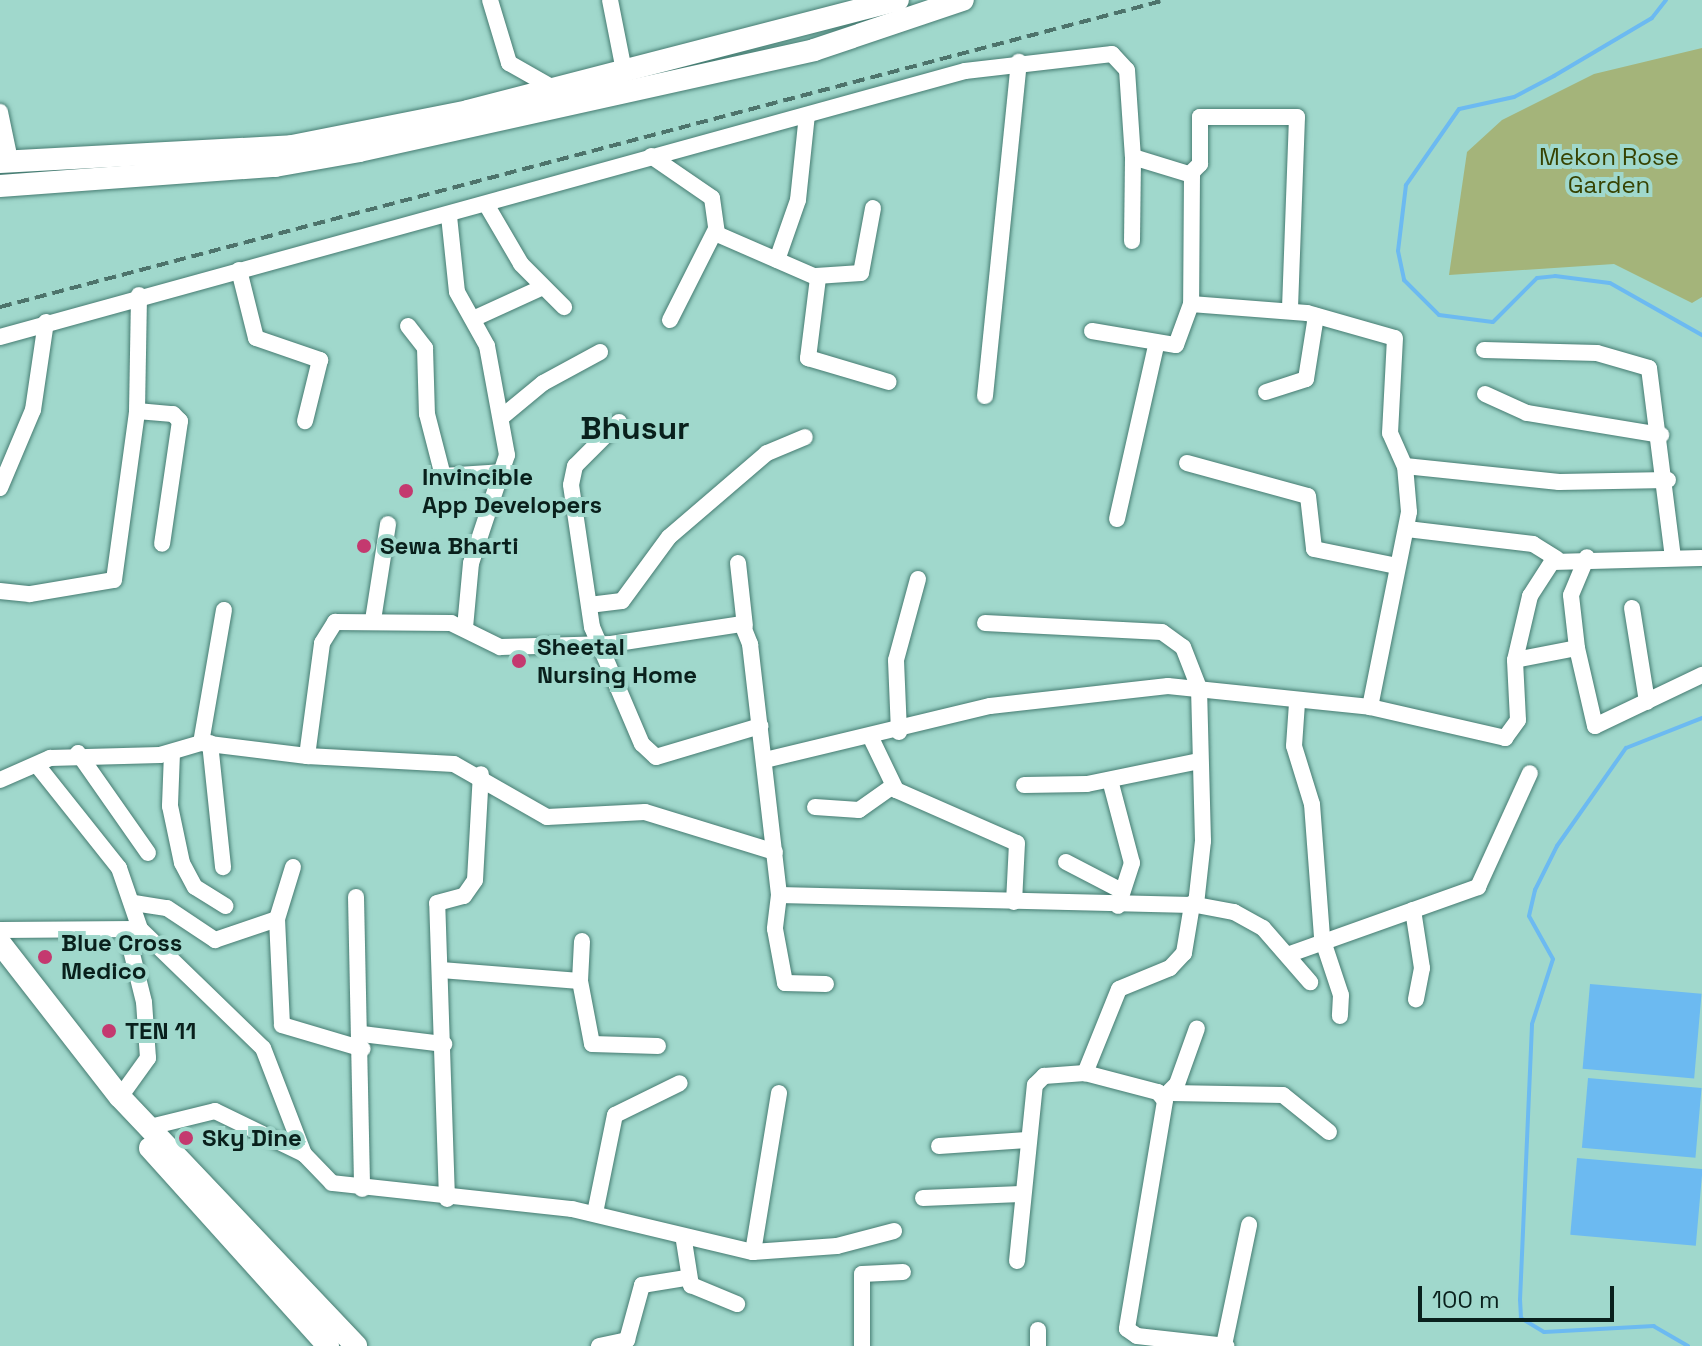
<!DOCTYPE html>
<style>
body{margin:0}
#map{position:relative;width:1702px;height:1346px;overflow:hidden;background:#a0d8cc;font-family:"Space Grotesk",sans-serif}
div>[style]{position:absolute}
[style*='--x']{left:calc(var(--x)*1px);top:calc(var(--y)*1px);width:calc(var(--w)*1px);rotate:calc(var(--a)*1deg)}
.green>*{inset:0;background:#a4b47a}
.water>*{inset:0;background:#6cbaf1;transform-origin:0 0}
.stream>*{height:4px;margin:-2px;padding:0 2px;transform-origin:2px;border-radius:2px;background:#6cbaf1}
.roads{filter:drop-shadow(0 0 2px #467c72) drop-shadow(0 0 2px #467c72)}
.street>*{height:16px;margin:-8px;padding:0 8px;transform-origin:8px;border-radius:8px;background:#fff}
.secondary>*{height:22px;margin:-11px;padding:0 11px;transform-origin:11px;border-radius:11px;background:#fff}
.rail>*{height:4px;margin-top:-2px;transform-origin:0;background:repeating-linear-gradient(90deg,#4d736b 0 12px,transparent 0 18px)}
.dots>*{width:22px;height:22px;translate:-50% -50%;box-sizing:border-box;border:4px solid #a0d8cc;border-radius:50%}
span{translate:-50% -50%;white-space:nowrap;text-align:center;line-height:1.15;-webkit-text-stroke:8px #a0d8cc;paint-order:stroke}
.park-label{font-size:24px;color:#364201}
.poi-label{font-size:24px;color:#09201c;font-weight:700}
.left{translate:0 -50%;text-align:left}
.district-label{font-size:32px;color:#09201c;font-weight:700}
.scale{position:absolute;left:1418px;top:1286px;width:196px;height:36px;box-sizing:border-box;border:4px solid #09201c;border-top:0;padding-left:10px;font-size:24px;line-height:28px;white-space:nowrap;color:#09201c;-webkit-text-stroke:6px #a0d8cc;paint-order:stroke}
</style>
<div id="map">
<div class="green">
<i style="clip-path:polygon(1702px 48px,1702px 297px,1692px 303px,1614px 264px,1449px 275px,1467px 152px,1502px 120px,1594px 74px)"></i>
</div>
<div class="water">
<i style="left:1590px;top:984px;width:112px;height:85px;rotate:5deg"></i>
<i style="left:1588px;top:1078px;width:114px;height:70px;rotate:5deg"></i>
<i style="left:1577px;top:1158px;width:126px;height:77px;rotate:5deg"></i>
</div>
<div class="stream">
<i style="--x:1666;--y:0;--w:23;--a:128"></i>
<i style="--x:1652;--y:18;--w:114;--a:149.4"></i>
<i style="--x:1554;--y:76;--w:45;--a:152.3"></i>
<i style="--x:1514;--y:97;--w:56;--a:167.7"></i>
<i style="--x:1459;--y:109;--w:93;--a:124.9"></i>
<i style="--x:1406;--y:185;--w:66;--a:96.9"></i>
<i style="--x:1398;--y:251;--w:30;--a:78"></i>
<i style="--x:1404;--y:280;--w:49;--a:45"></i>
<i style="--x:1439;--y:315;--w:54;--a:7.4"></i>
<i style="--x:1493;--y:322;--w:62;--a:-45"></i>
<i style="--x:1537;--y:278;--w:18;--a:-6"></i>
<i style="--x:1555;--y:276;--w:55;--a:7.3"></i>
<i style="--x:1610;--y:283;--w:106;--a:29.5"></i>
<i style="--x:1688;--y:1346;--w:39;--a:-150"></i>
<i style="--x:1654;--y:1326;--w:110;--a:176.9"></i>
<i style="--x:1544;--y:1332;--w:27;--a:-149"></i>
<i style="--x:1521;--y:1318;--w:18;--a:-93"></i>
<i style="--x:1520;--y:1300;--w:276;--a:-87.5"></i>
<i style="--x:1532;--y:1024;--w:68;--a:-72.1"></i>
<i style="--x:1553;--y:959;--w:49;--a:-119.2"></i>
<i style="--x:1529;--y:916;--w:27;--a:-77"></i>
<i style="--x:1535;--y:890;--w:49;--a:-63.4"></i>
<i style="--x:1557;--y:846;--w:120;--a:-54.9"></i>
<i style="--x:1626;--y:748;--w:82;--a:-21.5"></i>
</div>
<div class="roads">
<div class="street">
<i style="--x:490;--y:0;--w:66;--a:73.2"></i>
<i style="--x:509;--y:63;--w:53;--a:29.5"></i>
<i style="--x:610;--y:0;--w:72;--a:78.8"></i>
<i style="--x:0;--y:112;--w:49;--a:78.2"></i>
<i style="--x:651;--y:156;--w:74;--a:34.5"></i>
<i style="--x:712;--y:198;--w:36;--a:82"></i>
<i style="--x:717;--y:234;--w:110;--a:23.5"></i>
<i style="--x:818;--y:278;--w:81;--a:97.1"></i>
<i style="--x:808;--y:358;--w:84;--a:16.5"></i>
<i style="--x:1191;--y:173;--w:13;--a:-45"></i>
<i style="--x:1200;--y:164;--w:47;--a:-90"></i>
<i style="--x:1200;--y:117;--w:97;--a:0"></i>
<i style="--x:1297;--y:117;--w:194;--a:92.1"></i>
<i style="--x:486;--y:204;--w:69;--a:59.7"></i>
<i style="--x:521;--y:264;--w:61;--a:45"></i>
<i style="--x:449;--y:216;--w:76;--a:84"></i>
<i style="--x:457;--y:292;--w:62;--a:60.9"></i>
<i style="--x:487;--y:346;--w:111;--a:79.6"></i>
<i style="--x:507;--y:455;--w:114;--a:108.4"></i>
<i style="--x:471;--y:563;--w:65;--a:95.3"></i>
<i style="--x:1132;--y:241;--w:84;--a:-89.3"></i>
<i style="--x:777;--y:260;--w:64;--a:-70.7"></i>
<i style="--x:798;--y:200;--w:85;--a:-84"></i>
<i style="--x:239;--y:270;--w:70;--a:76"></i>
<i style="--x:256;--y:338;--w:68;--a:19"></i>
<i style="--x:320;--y:360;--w:63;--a:103.8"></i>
<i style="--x:816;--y:276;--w:45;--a:-3.8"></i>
<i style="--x:861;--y:273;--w:66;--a:-79.5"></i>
<i style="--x:473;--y:319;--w:77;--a:-24.6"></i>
<i style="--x:670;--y:320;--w:100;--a:-63.2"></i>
<i style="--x:408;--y:326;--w:28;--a:52"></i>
<i style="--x:425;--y:348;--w:66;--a:88.3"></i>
<i style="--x:427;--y:414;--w:64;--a:75.5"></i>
<i style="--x:443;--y:476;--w:61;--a:-3.8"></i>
<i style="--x:1092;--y:331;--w:85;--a:9.5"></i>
<i style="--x:1176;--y:345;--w:44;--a:-69.9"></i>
<i style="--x:0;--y:337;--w:1001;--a:-15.41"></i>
<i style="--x:965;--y:71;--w:148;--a:-6.6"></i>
<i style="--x:1112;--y:54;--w:22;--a:47"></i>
<i style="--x:1127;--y:70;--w:87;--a:86.1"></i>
<i style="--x:1133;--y:157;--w:62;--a:17"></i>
<i style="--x:1192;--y:175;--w:129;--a:90.4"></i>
<i style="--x:1191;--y:304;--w:116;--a:4.4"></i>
<i style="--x:1307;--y:313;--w:91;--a:15.9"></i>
<i style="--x:1395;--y:338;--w:95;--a:93"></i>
<i style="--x:1390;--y:433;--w:36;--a:66"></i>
<i style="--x:1405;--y:466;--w:46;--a:85"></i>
<i style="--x:1409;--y:512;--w:199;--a:101.3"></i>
<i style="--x:1484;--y:350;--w:113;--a:1.5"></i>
<i style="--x:1597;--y:353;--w:54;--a:16.1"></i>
<i style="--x:1649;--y:368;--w:191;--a:82.8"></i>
<i style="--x:1266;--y:392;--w:42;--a:-18"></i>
<i style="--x:1306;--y:379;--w:64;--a:-81"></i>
<i style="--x:1485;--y:394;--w:46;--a:24.3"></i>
<i style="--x:1527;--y:413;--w:136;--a:9.3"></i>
<i style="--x:985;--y:396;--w:336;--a:-84.2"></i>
<i style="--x:137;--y:411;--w:116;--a:-89"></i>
<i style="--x:503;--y:416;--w:52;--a:-39.5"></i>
<i style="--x:543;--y:383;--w:65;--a:-28.5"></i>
<i style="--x:619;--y:422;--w:62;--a:135"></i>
<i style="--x:575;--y:466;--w:19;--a:102"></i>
<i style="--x:571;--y:485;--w:144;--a:81.6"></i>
<i style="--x:592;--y:627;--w:127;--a:66.9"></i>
<i style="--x:642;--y:744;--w:19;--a:43"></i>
<i style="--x:656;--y:757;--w:109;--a:-16.6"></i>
<i style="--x:1187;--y:463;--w:125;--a:15.3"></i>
<i style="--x:1308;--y:496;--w:53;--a:83.5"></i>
<i style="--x:1314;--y:549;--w:85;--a:11.6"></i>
<i style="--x:1405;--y:466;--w:155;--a:5.9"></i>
<i style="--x:1559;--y:482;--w:109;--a:-1.1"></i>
<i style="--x:0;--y:488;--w:85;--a:-67.1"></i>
<i style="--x:33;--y:410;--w:89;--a:-81.6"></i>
<i style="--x:1117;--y:519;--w:177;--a:-77.3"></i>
<i style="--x:1407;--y:529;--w:127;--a:6.8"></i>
<i style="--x:1533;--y:544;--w:28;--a:32"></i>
<i style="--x:738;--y:563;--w:63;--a:83.7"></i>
<i style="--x:0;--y:591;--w:30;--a:6"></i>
<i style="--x:30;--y:594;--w:85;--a:-9.5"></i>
<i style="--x:114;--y:580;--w:171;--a:-82.2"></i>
<i style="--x:137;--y:411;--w:36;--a:5"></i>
<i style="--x:173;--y:414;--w:10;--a:45"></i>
<i style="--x:180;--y:421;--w:124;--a:98.3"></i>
<i style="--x:589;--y:605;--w:33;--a:-7"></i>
<i style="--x:622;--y:601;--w:79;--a:-53.7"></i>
<i style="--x:669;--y:537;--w:129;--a:-40.6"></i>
<i style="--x:767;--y:453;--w:41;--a:-22.8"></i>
<i style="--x:1632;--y:608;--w:95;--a:80.9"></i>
<i style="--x:373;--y:620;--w:97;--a:-81.1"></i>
<i style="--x:985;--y:623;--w:177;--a:2.9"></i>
<i style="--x:1162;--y:632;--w:26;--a:36"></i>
<i style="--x:1183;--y:647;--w:44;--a:68.7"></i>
<i style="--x:1199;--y:688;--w:153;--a:88.5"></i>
<i style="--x:1203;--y:841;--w:63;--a:96.3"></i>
<i style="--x:1577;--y:648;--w:53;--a:-96.5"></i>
<i style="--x:1571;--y:595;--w:41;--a:-67.2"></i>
<i style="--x:1515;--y:660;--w:66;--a:-76.8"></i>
<i style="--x:1530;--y:596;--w:40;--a:-57.1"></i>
<i style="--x:1552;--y:562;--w:150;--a:-1.5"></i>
<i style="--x:1297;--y:703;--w:43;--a:94"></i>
<i style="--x:1294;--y:746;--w:61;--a:72.8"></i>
<i style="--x:1312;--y:804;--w:134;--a:85.7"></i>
<i style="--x:1322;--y:938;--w:60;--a:71.6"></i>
<i style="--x:1341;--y:995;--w:21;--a:93"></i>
<i style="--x:899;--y:732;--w:72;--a:-92.4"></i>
<i style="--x:896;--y:660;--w:84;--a:-74.8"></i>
<i style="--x:871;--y:738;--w:58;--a:64.3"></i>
<i style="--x:896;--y:790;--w:132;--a:23.7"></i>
<i style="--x:1017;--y:843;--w:59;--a:92.9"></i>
<i style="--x:201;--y:743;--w:135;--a:-80.2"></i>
<i style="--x:210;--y:743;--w:125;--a:84"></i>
<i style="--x:78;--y:753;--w:122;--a:55"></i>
<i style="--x:172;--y:753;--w:53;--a:92.2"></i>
<i style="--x:170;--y:806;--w:58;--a:78.1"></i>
<i style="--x:182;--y:863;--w:27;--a:62"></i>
<i style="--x:195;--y:887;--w:36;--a:32"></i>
<i style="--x:307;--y:756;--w:147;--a:3.1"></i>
<i style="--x:454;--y:764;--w:107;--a:29.7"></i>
<i style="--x:547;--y:817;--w:98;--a:-2.9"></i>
<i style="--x:645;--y:812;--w:136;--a:17.1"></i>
<i style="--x:765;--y:760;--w:231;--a:-13.5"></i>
<i style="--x:990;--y:706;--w:179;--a:-6.4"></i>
<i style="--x:1168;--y:686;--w:203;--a:5.9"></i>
<i style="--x:1370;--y:707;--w:139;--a:12.9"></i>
<i style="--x:1505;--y:738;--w:22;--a:-54"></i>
<i style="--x:1518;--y:720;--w:60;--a:-92.9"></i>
<i style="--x:1515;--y:660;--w:63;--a:-11"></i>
<i style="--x:1577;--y:648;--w:80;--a:77"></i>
<i style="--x:1595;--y:726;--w:119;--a:-25.5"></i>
<i style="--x:37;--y:765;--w:132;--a:51.5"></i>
<i style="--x:119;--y:868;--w:65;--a:71"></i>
<i style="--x:140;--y:929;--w:171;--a:44.1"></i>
<i style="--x:263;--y:1048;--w:114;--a:68.9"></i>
<i style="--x:304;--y:1154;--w:40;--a:46"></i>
<i style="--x:332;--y:1183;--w:241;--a:6.2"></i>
<i style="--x:572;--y:1209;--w:186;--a:13.4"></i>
<i style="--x:753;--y:1252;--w:84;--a:-4.1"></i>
<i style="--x:837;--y:1246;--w:59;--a:-14.7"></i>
<i style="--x:0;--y:780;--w:55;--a:-23.7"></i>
<i style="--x:50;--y:758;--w:110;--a:-1.6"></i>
<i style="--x:160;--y:755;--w:43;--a:-16.3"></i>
<i style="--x:201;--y:743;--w:107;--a:7"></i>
<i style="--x:307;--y:756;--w:114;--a:-82.4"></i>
<i style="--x:322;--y:643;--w:25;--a:-58"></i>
<i style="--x:335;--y:622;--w:116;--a:0.5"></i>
<i style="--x:451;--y:623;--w:55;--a:26.1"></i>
<i style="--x:500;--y:647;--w:111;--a:-1.5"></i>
<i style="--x:611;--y:644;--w:133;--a:-8.7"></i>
<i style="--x:742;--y:624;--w:22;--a:68"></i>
<i style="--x:750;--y:644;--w:253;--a:83.4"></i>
<i style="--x:779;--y:895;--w:413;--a:1.4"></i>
<i style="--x:1192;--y:905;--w:49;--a:99.5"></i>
<i style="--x:1184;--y:953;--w:21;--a:133"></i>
<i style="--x:1170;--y:968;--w:55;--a:157.6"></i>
<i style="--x:1119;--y:989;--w:91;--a:112"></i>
<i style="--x:1085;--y:1073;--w:75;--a:14.6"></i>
<i style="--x:1158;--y:1092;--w:11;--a:52"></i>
<i style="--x:1165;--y:1101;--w:231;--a:99.5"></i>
<i style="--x:1127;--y:1329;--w:12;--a:35"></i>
<i style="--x:1137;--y:1336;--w:90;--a:6.4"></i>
<i style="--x:1110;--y:780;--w:86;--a:75.2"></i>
<i style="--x:1132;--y:863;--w:45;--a:108"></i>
<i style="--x:1024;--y:785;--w:63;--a:-0.9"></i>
<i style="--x:1087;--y:784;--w:114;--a:-11.6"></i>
<i style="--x:815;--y:807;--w:44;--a:3.9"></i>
<i style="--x:859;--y:810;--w:42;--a:-35.2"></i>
<i style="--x:1066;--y:862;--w:63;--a:27.4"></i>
<i style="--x:293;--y:867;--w:54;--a:107.1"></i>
<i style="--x:277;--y:919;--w:106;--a:87.3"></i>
<i style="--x:282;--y:1025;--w:84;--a:16.5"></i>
<i style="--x:779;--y:895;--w:34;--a:97"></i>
<i style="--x:775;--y:929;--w:55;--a:79.5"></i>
<i style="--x:785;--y:983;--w:41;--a:1.4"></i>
<i style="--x:356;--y:897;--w:292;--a:88.8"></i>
<i style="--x:134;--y:903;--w:33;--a:9"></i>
<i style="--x:167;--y:908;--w:58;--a:33.7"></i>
<i style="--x:215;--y:940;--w:65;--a:-18.7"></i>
<i style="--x:1191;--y:904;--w:44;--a:10.5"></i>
<i style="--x:1234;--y:912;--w:33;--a:29"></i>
<i style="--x:1263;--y:928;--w:72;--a:49"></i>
<i style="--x:1413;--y:910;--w:59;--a:81.2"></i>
<i style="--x:1422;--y:968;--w:32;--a:101"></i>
<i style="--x:0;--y:930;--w:134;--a:-0.4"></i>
<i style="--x:1290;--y:954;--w:200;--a:-19.6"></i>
<i style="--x:1478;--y:887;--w:125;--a:-65.5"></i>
<i style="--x:441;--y:970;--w:139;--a:4.5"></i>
<i style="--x:580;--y:981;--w:40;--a:-87.1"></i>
<i style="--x:580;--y:981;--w:64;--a:79.2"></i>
<i style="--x:592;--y:1044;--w:66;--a:1.7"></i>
<i style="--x:362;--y:1034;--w:83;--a:7"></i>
<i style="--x:1171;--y:1093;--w:112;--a:1"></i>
<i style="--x:1283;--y:1095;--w:59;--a:38.8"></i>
<i style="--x:120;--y:1097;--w:48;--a:-54.3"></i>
<i style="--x:148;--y:1058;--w:56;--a:-94.1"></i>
<i style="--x:144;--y:1002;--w:74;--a:-104"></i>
<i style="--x:1164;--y:1097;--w:18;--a:-45"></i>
<i style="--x:1177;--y:1084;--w:59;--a:-70.3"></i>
<i style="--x:150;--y:1127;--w:67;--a:-13.8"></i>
<i style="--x:215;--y:1111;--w:99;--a:25.8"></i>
<i style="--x:939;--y:1146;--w:88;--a:-3.9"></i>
<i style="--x:923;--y:1198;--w:98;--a:-2.3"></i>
<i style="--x:447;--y:1199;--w:296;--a:-91.9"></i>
<i style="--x:437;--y:903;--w:28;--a:-15"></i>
<i style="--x:464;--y:896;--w:19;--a:-55"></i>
<i style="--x:475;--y:880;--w:106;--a:-86.8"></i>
<i style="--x:595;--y:1213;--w:100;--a:-78.5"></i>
<i style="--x:615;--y:1115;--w:72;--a:-26.2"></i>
<i style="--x:684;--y:1241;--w:45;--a:81"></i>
<i style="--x:691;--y:1285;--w:50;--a:22.4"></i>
<i style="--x:753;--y:1252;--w:161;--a:-80.7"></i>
<i style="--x:1017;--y:1261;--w:177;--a:-84.2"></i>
<i style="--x:1035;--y:1085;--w:13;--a:-45"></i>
<i style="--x:1044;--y:1076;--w:41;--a:-4.2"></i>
<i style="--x:1224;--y:1345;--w:123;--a:-78.2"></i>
<i style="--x:599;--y:1346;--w:29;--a:-12"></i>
<i style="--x:627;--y:1340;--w:57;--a:-74.7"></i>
<i style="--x:642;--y:1285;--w:45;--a:-9"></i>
<i style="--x:862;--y:1346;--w:72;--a:-90"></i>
<i style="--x:862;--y:1274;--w:41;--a:-2.8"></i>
<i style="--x:1038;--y:1346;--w:16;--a:-90"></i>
</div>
<div class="secondary">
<i style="--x:0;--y:162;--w:292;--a:-3.1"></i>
<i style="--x:292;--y:146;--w:179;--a:-11.2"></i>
<i style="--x:468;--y:111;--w:444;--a:-14.5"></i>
<i style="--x:0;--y:186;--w:276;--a:-4.2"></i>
<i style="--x:275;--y:166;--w:85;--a:-10.1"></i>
<i style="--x:359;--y:151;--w:466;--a:-12.5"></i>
<i style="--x:814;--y:50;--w:157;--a:-18.6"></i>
<i style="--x:0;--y:943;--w:195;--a:52.1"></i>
<i style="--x:120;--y:1097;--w:343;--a:46.5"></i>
<i style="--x:150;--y:1148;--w:266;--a:48"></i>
</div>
</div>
<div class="rail">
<i style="--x:0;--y:307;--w:1205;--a:-14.76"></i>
</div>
<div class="dots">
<i style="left:406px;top:491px;background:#c4396f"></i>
<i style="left:364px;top:546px;background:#c4396f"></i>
<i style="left:519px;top:661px;background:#c4396f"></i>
<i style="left:45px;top:957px;background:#c4396f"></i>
<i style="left:109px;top:1031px;background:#c4396f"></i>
<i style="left:186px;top:1138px;background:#c4396f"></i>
</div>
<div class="park-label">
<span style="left:1609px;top:171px">Mekon Rose<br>Garden</span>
</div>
<div class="poi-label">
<span class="left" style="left:422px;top:491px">Invincible<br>App Developers</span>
<span class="left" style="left:380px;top:546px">Sewa Bharti</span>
<span class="left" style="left:537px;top:661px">Sheetal<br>Nursing Home</span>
<span class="left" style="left:61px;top:957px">Blue Cross<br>Medico</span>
<span class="left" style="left:125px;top:1031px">TEN 11</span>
<span class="left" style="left:202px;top:1138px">Sky Dine</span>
</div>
<div class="district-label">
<span style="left:635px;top:428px">Bhusur</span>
</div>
<div class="scale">100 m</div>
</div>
